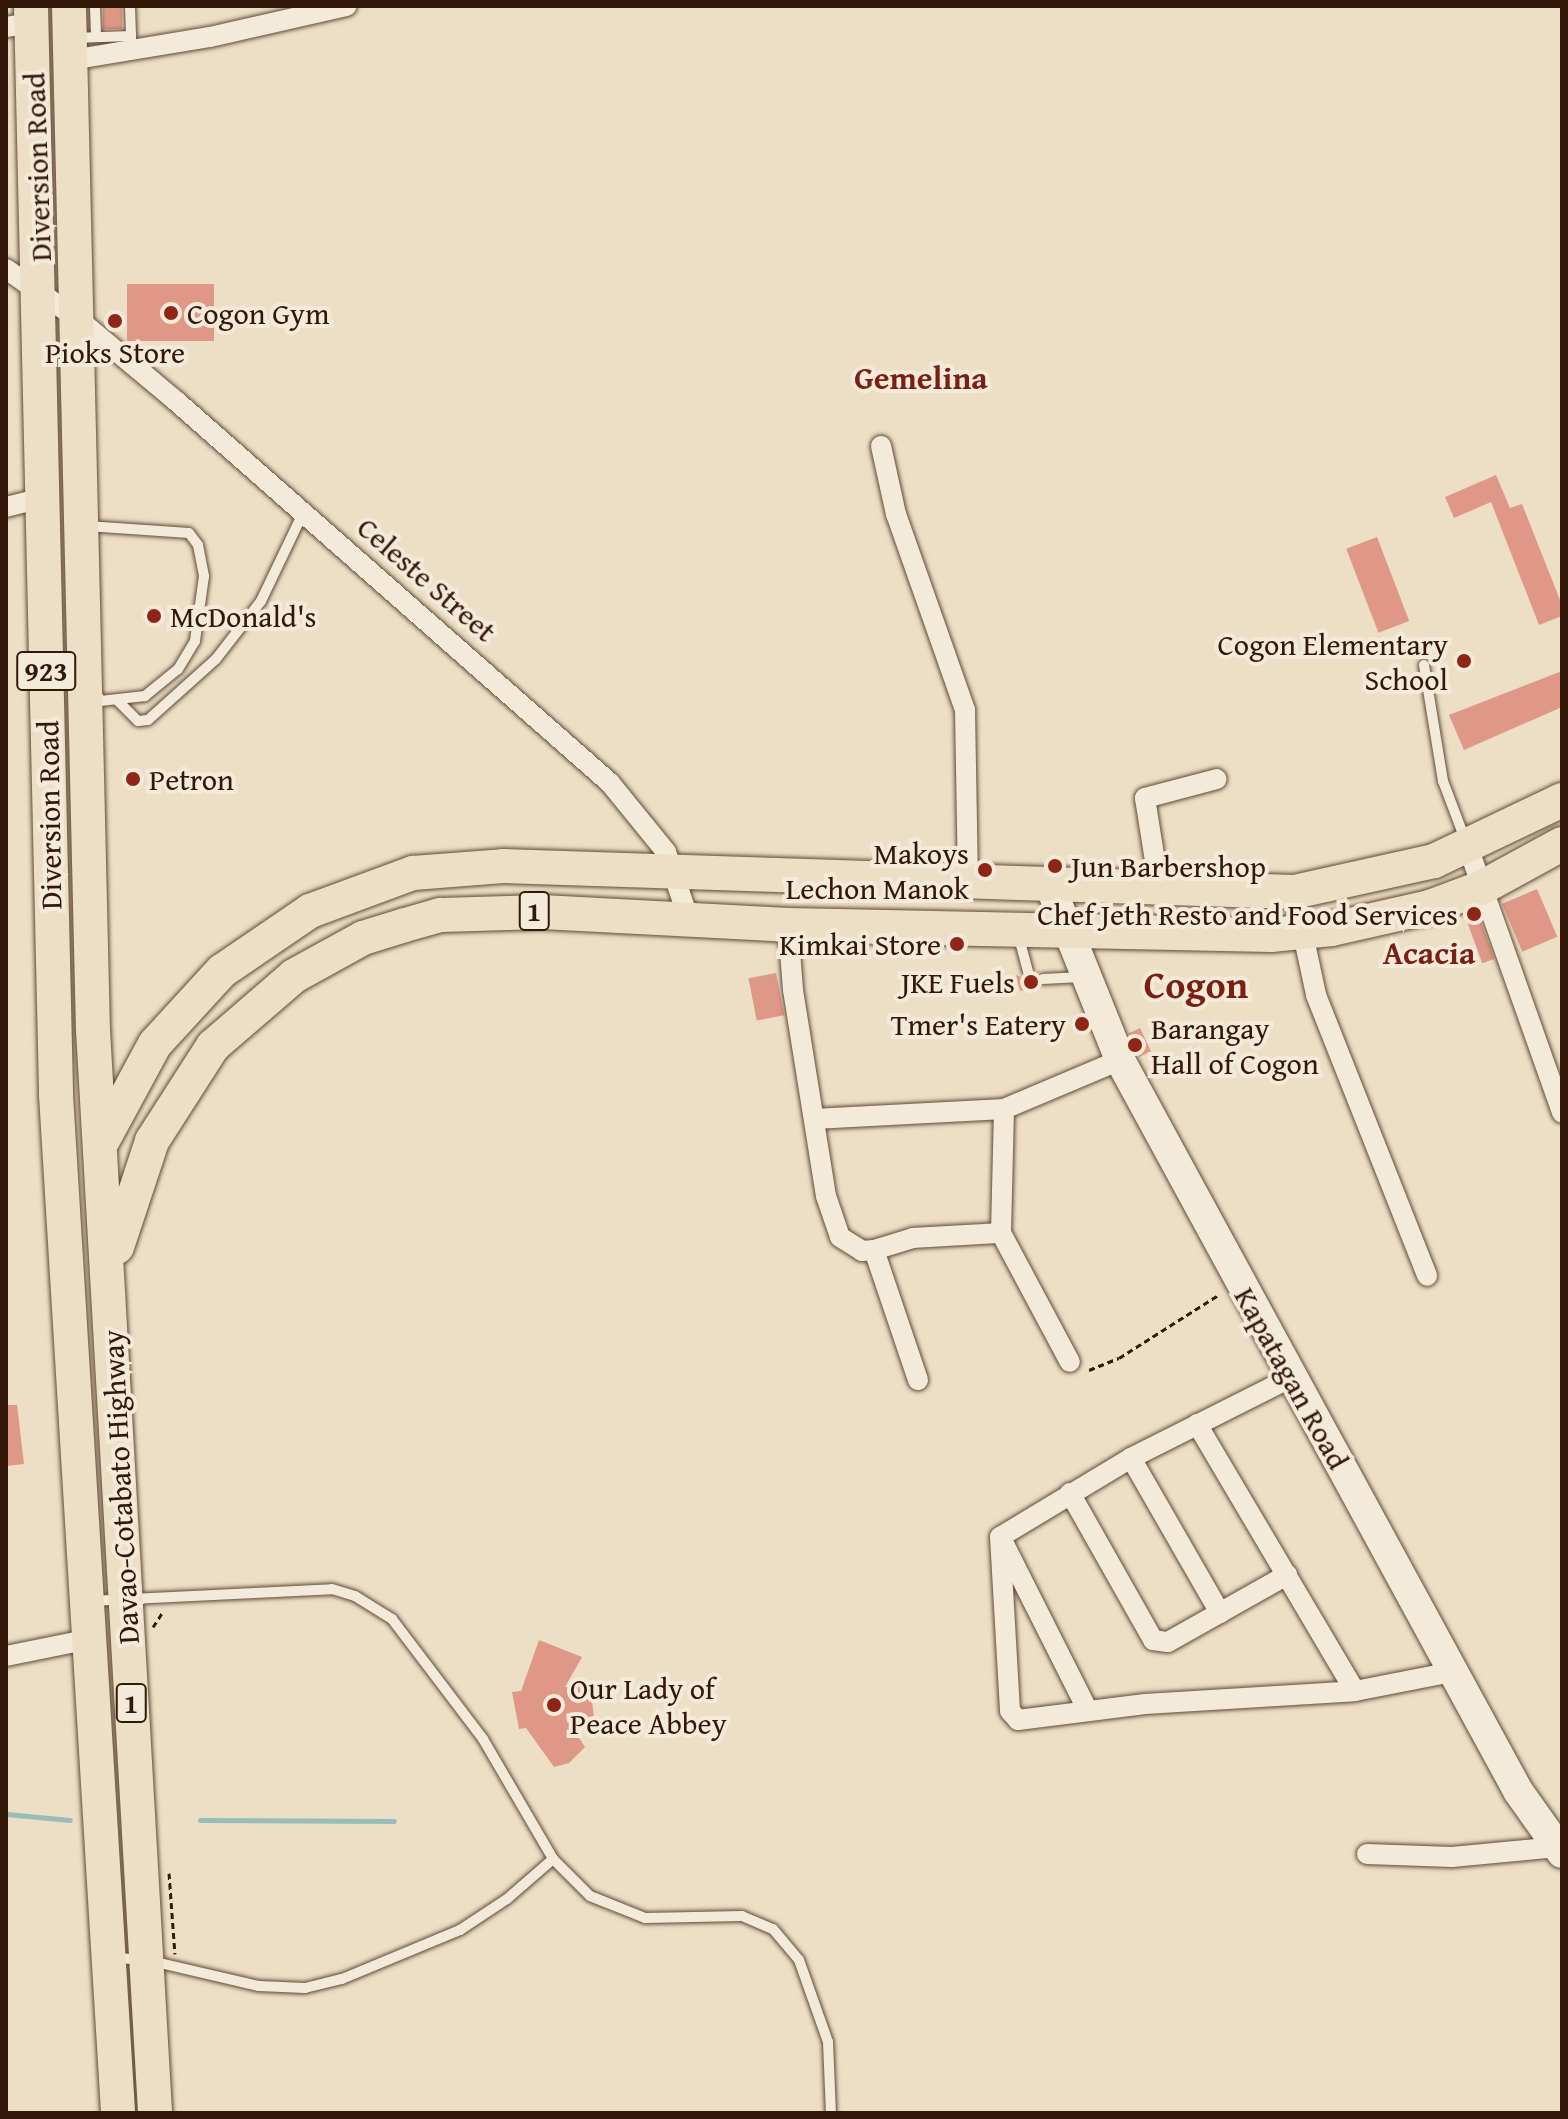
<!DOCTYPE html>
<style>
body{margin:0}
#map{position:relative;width:1568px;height:2119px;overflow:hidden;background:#ecdfc5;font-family:"Gentium Book Plus",serif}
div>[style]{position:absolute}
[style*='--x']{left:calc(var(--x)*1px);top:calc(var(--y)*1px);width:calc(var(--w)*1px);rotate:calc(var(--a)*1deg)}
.stream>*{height:5px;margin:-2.5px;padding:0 2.5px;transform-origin:2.5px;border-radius:2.5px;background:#9abcba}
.building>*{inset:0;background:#df9887;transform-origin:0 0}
.path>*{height:3px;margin-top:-1.5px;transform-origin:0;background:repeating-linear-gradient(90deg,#331709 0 6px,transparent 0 10px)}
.roads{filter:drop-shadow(0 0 2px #614938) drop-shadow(0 0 2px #614938)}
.service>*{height:10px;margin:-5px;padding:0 5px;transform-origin:5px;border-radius:5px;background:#f3ead9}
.minor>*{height:20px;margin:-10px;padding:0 10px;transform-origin:10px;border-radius:10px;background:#f3ead9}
.secondary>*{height:30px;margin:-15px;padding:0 15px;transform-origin:15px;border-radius:15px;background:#f3ead9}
.trunk>*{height:34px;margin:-17px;padding:0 17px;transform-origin:17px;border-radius:17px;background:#ecdfc5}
.dots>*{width:22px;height:22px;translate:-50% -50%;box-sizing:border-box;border:4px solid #f3ead9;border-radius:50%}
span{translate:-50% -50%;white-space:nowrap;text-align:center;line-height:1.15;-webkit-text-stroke:8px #f3ead9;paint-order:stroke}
.shield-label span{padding:2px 6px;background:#f3ead9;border:2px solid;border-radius:6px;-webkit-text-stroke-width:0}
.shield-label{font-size:28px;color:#331709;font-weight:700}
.street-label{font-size:30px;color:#331709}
.poi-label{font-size:30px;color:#331709}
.left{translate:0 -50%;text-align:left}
.right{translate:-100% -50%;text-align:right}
.neighbourhood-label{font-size:32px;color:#7a1f14;font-weight:700}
.district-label{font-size:38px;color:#7a1f14;font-weight:700}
.frame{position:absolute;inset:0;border:8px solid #331709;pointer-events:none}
</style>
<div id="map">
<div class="stream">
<i style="--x:6;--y:1814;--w:64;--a:5.4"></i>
<i style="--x:200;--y:1820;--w:194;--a:0.3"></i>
</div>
<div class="building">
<i style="left:103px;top:6px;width:19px;height:23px"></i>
<i style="left:127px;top:284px;width:87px;height:57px"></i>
<i style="clip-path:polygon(1496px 475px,1510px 508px,1522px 504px,1562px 605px,1562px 616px,1539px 625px,1491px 502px,1454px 518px,1445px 497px)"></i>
<i style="left:1377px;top:537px;width:90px;height:33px;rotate:69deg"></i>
<i style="clip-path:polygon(1562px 671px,1562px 707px,1464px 750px,1449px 715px)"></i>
<i style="left:1537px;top:889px;width:52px;height:38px;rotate:67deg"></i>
<i style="left:1477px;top:911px;width:51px;height:13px;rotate:70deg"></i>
<i style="clip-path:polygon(1040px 969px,1035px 979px,1039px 986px,1020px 991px,1016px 975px,1029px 980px)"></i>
<i style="left:776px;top:973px;width:43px;height:28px;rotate:79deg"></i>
<i style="left:1140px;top:1028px;width:26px;height:13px;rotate:65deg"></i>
<i style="clip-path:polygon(6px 1405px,17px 1405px,24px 1464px,6px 1466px)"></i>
<i style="clip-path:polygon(539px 1640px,582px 1657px,565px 1687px,590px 1686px,594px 1717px,568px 1721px,585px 1747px,569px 1763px,554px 1767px,526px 1728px,519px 1729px,512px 1692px,521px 1691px)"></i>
</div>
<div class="path">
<i style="--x:1089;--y:1370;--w:32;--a:-22"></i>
<i style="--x:1119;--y:1358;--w:120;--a:-32.4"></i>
<i style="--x:153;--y:1627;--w:20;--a:-57"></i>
<i style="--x:169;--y:1873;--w:81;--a:85.8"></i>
</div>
<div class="roads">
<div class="service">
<i style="--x:95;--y:6;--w:31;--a:88"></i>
<i style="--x:130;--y:6;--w:34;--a:88"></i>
<i style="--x:73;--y:38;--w:58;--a:-2"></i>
<i style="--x:87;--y:526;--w:102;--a:3.9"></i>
<i style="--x:189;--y:533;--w:15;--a:53"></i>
<i style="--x:198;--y:545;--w:32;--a:79"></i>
<i style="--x:204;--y:576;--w:66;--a:97.9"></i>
<i style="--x:195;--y:641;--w:33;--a:121"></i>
<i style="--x:178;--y:669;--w:43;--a:140.7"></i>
<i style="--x:145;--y:696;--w:45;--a:173.7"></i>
<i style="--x:100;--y:701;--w:8;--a:-113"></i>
<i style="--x:1424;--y:665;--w:118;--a:80.7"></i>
<i style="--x:1443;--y:781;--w:65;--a:69.3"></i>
<i style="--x:117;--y:700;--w:30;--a:45"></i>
<i style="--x:138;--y:721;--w:10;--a:-6"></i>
<i style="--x:148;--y:720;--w:91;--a:-41.9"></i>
<i style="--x:216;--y:659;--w:73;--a:-52.2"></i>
<i style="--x:261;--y:601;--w:98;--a:-64.5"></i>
<i style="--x:1018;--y:934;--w:39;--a:75"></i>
<i style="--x:1043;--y:979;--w:38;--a:-3"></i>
<i style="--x:90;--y:1601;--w:242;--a:-2.8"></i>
<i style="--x:332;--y:1589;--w:24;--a:17"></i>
<i style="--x:355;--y:1596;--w:44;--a:31.9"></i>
<i style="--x:392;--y:1619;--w:151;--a:52.8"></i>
<i style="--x:483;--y:1739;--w:139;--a:59.7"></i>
<i style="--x:553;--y:1859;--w:52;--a:45"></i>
<i style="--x:590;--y:1896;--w:59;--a:21.8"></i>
<i style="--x:645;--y:1918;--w:97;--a:-1.2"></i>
<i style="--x:742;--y:1916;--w:34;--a:23"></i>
<i style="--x:773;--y:1929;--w:40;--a:50"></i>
<i style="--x:799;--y:1960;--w:87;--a:70.5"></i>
<i style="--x:828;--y:2042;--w:71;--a:87.6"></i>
<i style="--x:114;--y:1958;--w:33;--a:3"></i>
<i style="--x:147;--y:1960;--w:115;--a:13.1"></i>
<i style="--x:259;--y:1986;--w:46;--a:2.5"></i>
<i style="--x:305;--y:1988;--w:38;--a:-14"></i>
<i style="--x:342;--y:1979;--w:128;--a:-22.6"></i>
<i style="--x:460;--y:1930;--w:56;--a:-33.4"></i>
<i style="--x:507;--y:1899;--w:61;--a:-41"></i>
</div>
<div class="minor">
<i style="--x:6;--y:27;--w:26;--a:-9"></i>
<i style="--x:71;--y:60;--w:141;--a:-9.4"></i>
<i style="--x:210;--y:37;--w:140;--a:-12.8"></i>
<i style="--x:6;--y:269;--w:88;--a:34.8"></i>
<i style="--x:78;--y:319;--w:128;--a:39.9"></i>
<i style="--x:176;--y:401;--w:578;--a:41.35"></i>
<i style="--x:610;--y:783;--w:89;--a:50.9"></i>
<i style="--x:666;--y:852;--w:72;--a:71.3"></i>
<i style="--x:881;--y:446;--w:70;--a:77.6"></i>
<i style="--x:896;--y:514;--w:208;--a:70.6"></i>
<i style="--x:965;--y:710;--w:173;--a:89"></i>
<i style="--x:6;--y:507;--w:38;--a:-14"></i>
<i style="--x:1468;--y:847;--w:282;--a:70.5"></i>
<i style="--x:1160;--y:892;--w:95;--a:-99.1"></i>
<i style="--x:1145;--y:798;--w:74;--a:-14.8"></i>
<i style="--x:1294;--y:892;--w:105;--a:77.9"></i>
<i style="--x:1316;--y:995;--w:302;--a:68.4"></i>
<i style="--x:788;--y:925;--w:65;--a:85.6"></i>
<i style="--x:793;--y:990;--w:209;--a:80.9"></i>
<i style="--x:826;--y:1196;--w:43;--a:71.1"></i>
<i style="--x:840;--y:1237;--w:26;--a:32"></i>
<i style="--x:862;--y:1251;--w:12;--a:-5"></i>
<i style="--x:1004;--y:1109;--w:124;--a:91.4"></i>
<i style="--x:1001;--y:1233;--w:146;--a:61.9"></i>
<i style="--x:814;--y:1119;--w:190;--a:-3"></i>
<i style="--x:1004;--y:1109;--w:126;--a:-22.9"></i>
<i style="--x:918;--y:1380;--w:137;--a:-108.7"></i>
<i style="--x:874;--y:1250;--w:41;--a:-17.1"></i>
<i style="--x:913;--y:1238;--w:88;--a:-3.3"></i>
<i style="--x:1197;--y:1424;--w:310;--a:59.4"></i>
<i style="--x:1131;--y:1458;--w:179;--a:60.1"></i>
<i style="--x:1070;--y:1493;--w:169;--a:60.5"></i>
<i style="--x:1153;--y:1640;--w:15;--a:8"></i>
<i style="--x:1168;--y:1642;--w:137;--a:-29.4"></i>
<i style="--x:1000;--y:1537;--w:174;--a:86.7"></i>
<i style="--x:1010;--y:1711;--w:12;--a:48"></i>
<i style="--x:1018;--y:1720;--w:128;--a:-7.2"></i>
<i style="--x:1145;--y:1704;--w:210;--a:-3.5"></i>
<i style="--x:1355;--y:1691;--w:99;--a:-11.1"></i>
<i style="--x:1000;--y:1537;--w:153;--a:-31.1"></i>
<i style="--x:1131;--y:1458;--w:180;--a:-26.7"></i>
<i style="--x:1004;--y:1544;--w:187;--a:63.3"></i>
<i style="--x:6;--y:1656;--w:86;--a:-11.4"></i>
<i style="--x:1367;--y:1854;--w:85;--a:2"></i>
<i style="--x:1452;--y:1857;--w:106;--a:-5.4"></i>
</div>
<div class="secondary">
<i style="--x:1051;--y:888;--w:185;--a:68.1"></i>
<i style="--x:1120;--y:1060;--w:832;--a:61.43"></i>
<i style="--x:1518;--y:1791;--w:76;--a:54.6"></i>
</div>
<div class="trunk">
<i style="--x:31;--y:6;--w:1089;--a:88.68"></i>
<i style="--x:56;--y:1095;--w:1020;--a:86.51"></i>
<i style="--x:69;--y:6;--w:1024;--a:88.66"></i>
<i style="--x:93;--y:1030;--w:1085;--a:86.72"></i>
<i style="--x:103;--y:1140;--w:109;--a:-61.6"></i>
<i style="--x:155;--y:1044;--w:99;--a:-47.5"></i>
<i style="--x:222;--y:971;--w:107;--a:-34.3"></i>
<i style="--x:310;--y:911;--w:110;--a:-20.3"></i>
<i style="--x:413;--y:873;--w:90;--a:-4.4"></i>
<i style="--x:503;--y:866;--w:791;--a:1.88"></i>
<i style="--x:1294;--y:892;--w:143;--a:-12.5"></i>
<i style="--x:1434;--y:861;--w:142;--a:-25.5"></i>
<i style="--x:117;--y:1247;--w:112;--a:-71.7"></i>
<i style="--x:152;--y:1141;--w:113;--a:-57.3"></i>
<i style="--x:213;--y:1046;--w:107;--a:-40.8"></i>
<i style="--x:294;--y:976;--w:79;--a:-28.8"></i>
<i style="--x:363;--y:938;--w:44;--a:-17.2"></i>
<i style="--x:405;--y:925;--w:37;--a:-16"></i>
<i style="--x:441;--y:915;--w:101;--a:-1.7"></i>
<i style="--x:542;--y:912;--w:246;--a:3"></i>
<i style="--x:788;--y:925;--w:483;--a:1.2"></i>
<i style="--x:1271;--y:935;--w:61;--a:-5.6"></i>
<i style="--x:1332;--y:929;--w:100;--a:-12.7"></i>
<i style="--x:1430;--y:907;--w:57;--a:-20.7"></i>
<i style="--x:1483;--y:887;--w:90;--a:-28.6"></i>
</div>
</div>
<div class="dots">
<i style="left:171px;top:313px;background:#8f2418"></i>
<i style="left:115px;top:321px;background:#8f2418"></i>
<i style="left:154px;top:616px;background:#8f2418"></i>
<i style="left:1464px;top:661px;background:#8f2418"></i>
<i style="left:133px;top:779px;background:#8f2418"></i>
<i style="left:1055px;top:866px;background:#8f2418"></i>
<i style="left:985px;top:870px;background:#8f2418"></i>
<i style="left:1474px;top:914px;background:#8f2418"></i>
<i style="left:957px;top:944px;background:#8f2418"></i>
<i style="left:1031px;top:982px;background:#8f2418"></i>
<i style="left:1082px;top:1024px;background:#8f2418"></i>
<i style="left:1135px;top:1045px;background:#8f2418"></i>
<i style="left:554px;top:1705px;background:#8f2418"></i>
</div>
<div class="shield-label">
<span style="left:46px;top:671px">923</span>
<span style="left:534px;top:911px">1</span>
<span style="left:131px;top:1703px">1</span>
</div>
<div class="street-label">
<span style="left:37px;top:167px;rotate:-92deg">Diversion Road</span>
<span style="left:427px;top:579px;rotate:41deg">Celeste Street</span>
<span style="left:49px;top:815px;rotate:-91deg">Diversion Road</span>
<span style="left:1292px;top:1378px;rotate:61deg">Kapatagan Road</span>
<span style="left:120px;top:1487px;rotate:-93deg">Davao-Cotabato Highway</span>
</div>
<div class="poi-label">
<span class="left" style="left:187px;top:313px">Cogon Gym</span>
<span style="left:115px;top:352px">Pioks Store</span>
<span class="left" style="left:170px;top:616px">McDonald's</span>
<span class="right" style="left:1448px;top:661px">Cogon Elementary<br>School</span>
<span class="left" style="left:149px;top:779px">Petron</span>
<span class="right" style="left:969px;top:870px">Makoys<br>Lechon Manok</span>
<span class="left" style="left:1071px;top:866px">Jun Barbershop</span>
<span class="right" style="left:1458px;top:914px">Chef Jeth Resto and Food Services</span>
<span class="right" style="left:941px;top:944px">Kimkai Store</span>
<span class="right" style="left:1015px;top:982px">JKE Fuels</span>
<span class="right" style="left:1066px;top:1024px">Tmer's Eatery</span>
<span class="left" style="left:1151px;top:1045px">Barangay<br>Hall of Cogon</span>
<span class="left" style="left:570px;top:1705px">Our Lady of<br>Peace Abbey</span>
</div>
<div class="neighbourhood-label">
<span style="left:921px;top:378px">Gemelina</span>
<span style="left:1429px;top:953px">Acacia</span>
</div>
<div class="district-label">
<span style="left:1196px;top:985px">Cogon</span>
</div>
<div class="frame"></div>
</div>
